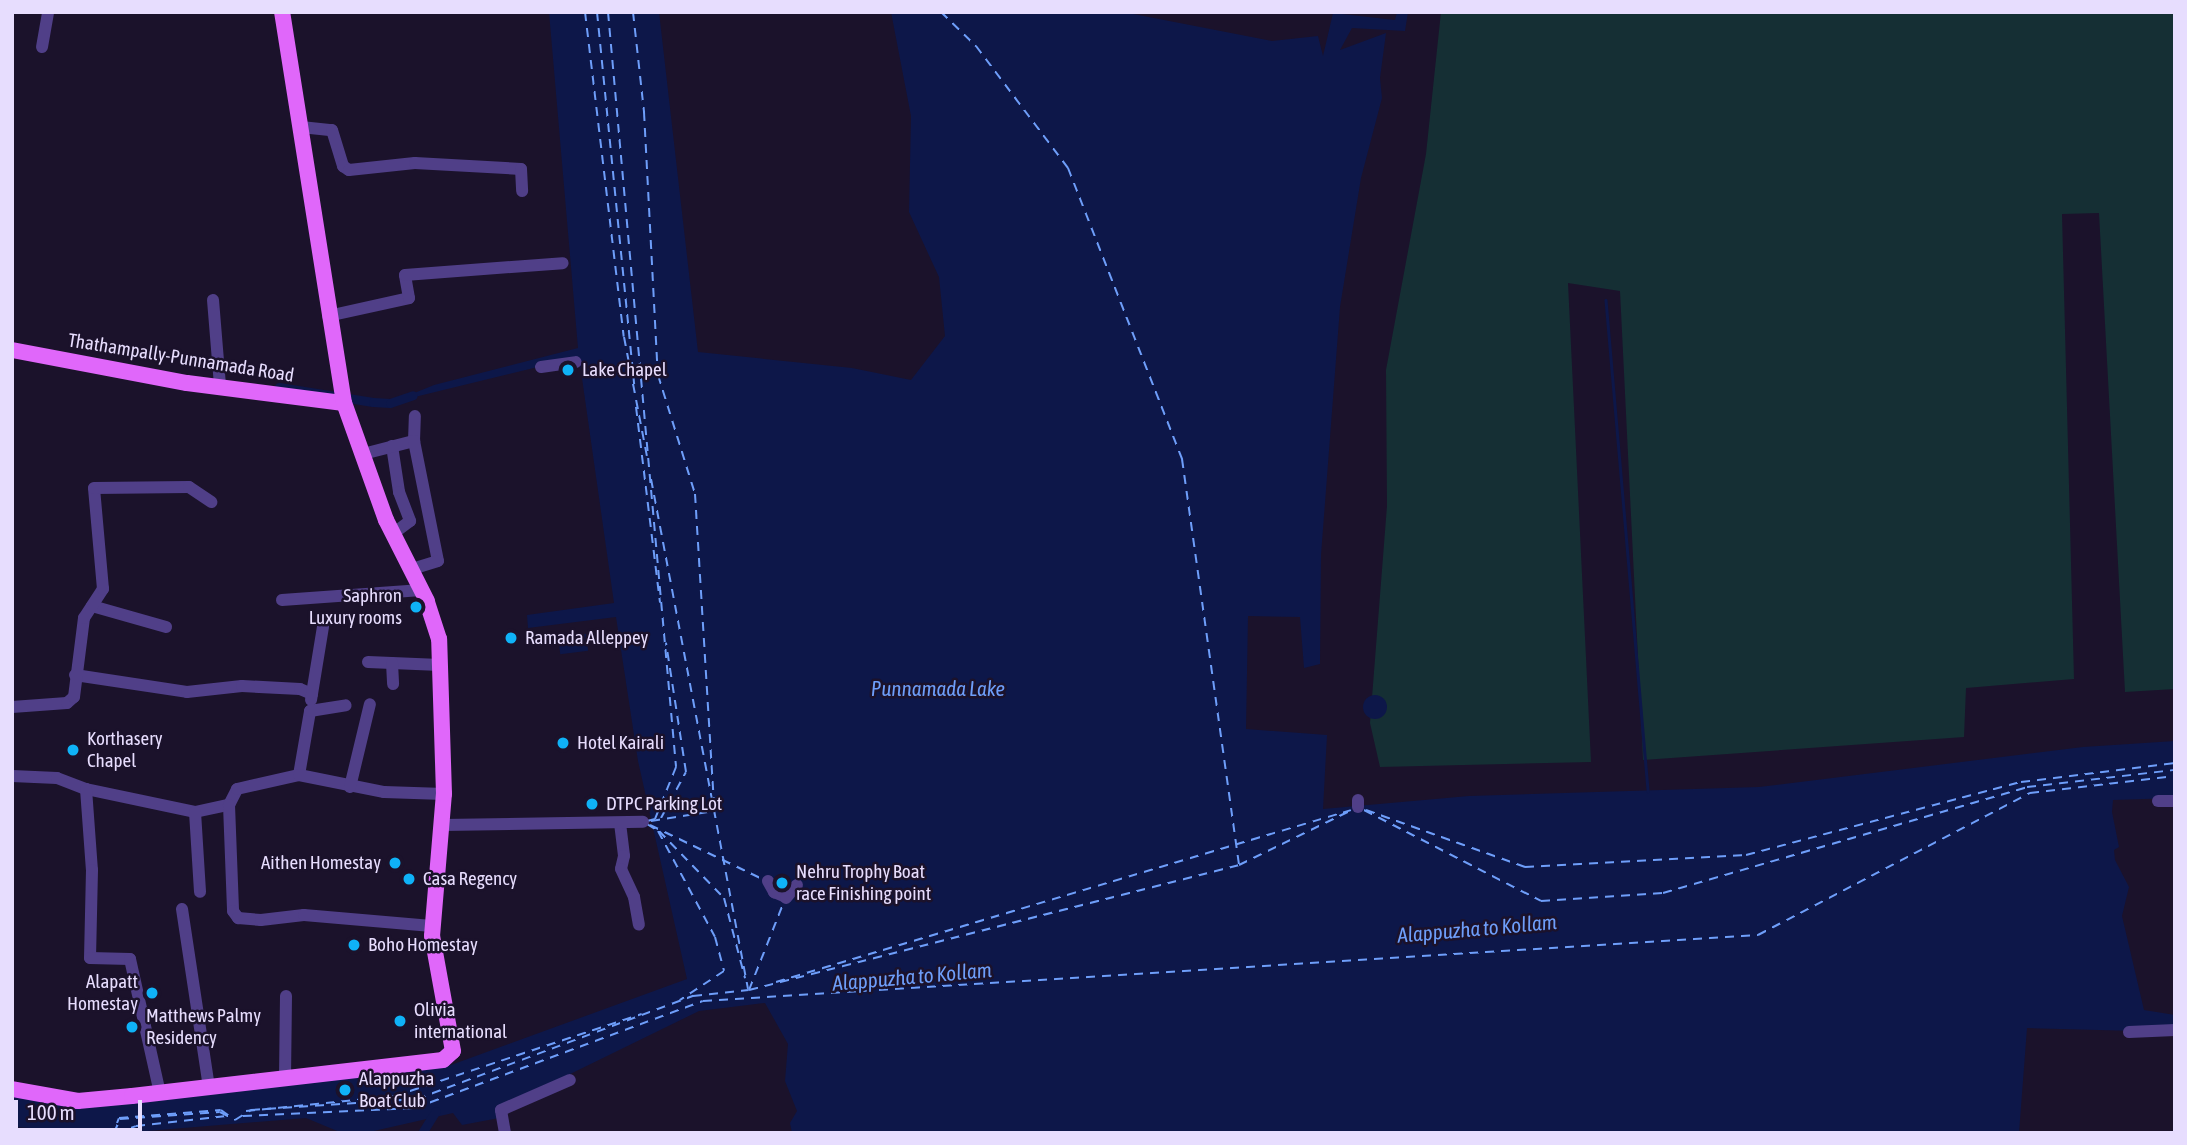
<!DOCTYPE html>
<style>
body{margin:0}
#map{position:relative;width:2187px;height:1145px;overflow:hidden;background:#1b122b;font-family:"Asap Condensed",sans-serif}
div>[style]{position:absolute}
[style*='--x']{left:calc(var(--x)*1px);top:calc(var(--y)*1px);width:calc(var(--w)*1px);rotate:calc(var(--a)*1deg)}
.green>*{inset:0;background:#152f34}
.water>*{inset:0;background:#0d1749;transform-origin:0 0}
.round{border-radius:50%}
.stream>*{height:2.5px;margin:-1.25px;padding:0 1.25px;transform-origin:1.25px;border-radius:1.25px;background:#0d1749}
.canal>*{height:9px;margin:-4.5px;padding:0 4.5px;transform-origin:4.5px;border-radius:4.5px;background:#0d1749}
.ferry>*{height:2px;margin-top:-1px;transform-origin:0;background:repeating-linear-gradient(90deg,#6e9efa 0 9px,transparent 0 16px)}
.minor>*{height:12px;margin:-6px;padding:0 6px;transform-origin:6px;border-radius:6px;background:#503f88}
.major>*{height:16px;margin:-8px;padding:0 8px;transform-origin:8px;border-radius:8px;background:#e067fa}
.dots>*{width:19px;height:19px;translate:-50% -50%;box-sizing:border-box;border:4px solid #1b122b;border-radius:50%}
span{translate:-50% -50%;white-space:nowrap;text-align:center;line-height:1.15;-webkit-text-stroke:5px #1b122b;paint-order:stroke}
.street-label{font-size:19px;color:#e7ddfe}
.poi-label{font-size:19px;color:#e7ddfe}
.left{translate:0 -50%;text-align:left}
.right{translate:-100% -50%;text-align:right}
.water-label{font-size:21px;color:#6e9efa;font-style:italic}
.frame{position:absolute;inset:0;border:14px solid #e7ddfe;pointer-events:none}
.scale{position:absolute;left:14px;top:1100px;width:128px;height:32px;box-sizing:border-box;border:4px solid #e7ddfe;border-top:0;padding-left:9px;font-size:21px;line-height:24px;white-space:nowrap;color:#e7ddfe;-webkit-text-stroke:5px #1b122b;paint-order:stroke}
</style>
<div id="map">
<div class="green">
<i style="clip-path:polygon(1441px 12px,2175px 12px,2175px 689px,2125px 692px,2099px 213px,2062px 214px,2074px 679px,1966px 688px,1964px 737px,1643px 760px,1620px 291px,1568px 283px,1591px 762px,1380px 767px,1370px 723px,1387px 506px,1386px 370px,1426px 154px)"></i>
</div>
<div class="water">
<i style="clip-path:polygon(549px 12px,659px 12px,698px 352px,852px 368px,911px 380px,945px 336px,939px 277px,909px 212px,911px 116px,891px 12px,1123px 12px,1272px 41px,1318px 36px,1323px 56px,1333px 13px,1395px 20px,1397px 12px,1408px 12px,1405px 31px,1352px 28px,1340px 50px,1386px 33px,1380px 78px,1382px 98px,1361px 178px,1340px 307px,1321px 555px,1320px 664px,1304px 668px,1300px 617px,1248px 616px,1246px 729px,1327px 735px,1323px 809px,1469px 796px,1759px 787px,2083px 747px,2175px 741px,2175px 798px,2113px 800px,2112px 812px,2119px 847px,2114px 850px,2115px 860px,2129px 887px,2122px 916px,2144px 1010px,2175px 1015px,2175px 1032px,2027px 1028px,2019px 1133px,792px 1133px,790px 1123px,797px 1111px,785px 1081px,788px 1044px,765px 1003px,699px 1011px,515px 1101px,499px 1118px,462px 1125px,453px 1113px,365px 1133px,342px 1133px,306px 1118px,123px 1133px,12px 1127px,12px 1096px,79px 1105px,451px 1065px,687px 979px,638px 761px,616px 617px,528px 628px,527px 615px,614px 603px,579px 357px,390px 403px,434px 385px,578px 348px)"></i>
<i style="left:586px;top:634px;width:17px;height:28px;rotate:83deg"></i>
<i class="round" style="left:1363px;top:695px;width:24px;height:24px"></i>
</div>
<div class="stream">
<i style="--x:1606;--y:300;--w:493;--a:85.1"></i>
</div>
<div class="canal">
<i style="--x:279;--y:387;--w:95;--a:9.1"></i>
<i style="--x:373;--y:402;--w:17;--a:3"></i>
<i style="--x:390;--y:403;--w:24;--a:-19"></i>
<i style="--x:422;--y:1133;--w:26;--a:-58"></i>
</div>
<div class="ferry">
<i style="--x:585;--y:12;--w:327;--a:83.2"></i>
<i style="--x:624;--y:337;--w:121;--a:79.1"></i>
<i style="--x:597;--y:12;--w:374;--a:84.3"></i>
<i style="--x:608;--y:12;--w:758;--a:84.85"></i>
<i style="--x:676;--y:767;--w:56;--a:112"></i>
<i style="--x:655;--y:819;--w:8;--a:166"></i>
<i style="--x:633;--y:12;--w:101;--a:83.7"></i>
<i style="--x:644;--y:112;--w:263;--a:87"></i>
<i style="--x:658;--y:375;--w:125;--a:72.7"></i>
<i style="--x:695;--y:494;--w:309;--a:86.5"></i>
<i style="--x:941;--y:12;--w:49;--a:44.2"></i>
<i style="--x:976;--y:46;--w:153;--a:53"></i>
<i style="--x:1068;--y:168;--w:313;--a:68.6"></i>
<i style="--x:1182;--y:459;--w:409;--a:82"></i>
<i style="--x:636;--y:407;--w:197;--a:83"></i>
<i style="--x:651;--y:479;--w:519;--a:79.23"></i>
<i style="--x:1364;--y:810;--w:199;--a:27.2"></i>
<i style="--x:1541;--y:901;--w:122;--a:-3.8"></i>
<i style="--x:1663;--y:893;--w:379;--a:-16.2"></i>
<i style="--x:2027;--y:787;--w:149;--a:-6.6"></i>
<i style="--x:1366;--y:810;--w:169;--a:19.7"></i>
<i style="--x:1525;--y:867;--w:221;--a:-3.1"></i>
<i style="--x:1746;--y:855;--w:285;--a:-14.9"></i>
<i style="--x:2021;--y:782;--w:155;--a:-7"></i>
<i style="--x:661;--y:818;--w:52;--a:-61.5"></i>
<i style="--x:686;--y:772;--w:131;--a:-98.8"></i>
<i style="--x:651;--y:821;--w:64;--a:-9"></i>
<i style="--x:647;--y:824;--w:13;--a:32"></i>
<i style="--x:658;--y:831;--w:120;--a:61.7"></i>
<i style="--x:715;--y:937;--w:35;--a:75"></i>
<i style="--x:724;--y:971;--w:53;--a:146.6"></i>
<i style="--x:650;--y:825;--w:124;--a:25.7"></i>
<i style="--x:659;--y:831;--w:93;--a:45.9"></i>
<i style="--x:724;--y:898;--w:83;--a:75.3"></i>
<i style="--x:776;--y:982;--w:600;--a:-16.65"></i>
<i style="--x:749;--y:990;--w:92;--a:-68.4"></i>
<i style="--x:246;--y:1111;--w:150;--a:-5.7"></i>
<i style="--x:395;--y:1096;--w:260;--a:-18.4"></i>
<i style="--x:243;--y:1116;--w:172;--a:-2.7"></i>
<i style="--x:415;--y:1108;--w:307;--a:-20.4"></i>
<i style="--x:703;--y:1001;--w:1057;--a:-3.58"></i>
<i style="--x:1758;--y:935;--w:307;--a:-27.6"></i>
<i style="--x:2030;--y:793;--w:146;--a:-6.7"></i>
<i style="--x:117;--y:1123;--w:5;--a:-68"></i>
<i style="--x:119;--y:1118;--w:102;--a:-4.5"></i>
<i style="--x:221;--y:1110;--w:9;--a:36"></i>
<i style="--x:114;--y:1133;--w:15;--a:-67"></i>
<i style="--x:120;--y:1119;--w:100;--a:-4"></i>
<i style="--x:220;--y:1112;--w:17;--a:28"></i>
<i style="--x:235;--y:1120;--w:19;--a:-32"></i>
<i style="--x:251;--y:1110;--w:166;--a:-3.8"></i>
<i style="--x:417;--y:1099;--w:295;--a:-20.5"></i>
<i style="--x:693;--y:996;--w:56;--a:-6.1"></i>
<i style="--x:749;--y:990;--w:506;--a:-14.31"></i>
<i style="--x:1239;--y:865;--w:126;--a:-26"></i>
<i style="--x:116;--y:1133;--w:21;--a:-19"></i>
<i style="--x:136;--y:1126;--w:91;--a:-6.3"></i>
</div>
<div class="minor">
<i style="--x:42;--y:47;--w:36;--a:-80"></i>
<i style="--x:301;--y:127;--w:31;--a:6"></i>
<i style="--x:332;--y:130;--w:38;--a:73"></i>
<i style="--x:343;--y:166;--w:7;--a:34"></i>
<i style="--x:349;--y:170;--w:66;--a:-6.1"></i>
<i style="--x:415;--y:163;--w:106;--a:3.2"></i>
<i style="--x:521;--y:169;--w:22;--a:87"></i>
<i style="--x:213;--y:300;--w:85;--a:85.3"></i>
<i style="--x:328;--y:316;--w:83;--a:-12.5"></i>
<i style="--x:409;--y:298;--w:23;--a:-100"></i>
<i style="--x:405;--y:275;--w:158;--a:-4.3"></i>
<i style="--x:541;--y:367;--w:35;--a:-8"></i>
<i style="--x:414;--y:441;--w:25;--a:-88"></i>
<i style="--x:392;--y:446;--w:47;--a:81.3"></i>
<i style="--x:399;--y:492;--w:31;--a:69"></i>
<i style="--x:410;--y:521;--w:20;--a:143"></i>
<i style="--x:363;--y:454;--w:53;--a:-14.3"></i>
<i style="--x:414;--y:441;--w:122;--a:78.7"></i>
<i style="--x:438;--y:561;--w:28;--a:163"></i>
<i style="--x:282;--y:600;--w:140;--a:-4.1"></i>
<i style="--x:92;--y:606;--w:77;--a:15.8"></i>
<i style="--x:368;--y:662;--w:72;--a:2.4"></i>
<i style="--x:392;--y:663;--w:21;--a:87"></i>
<i style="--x:75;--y:675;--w:113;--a:8.6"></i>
<i style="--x:187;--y:692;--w:55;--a:-6.2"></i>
<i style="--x:242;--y:686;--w:58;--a:3"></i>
<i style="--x:300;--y:689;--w:13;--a:23"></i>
<i style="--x:311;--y:700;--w:74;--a:-80.7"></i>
<i style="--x:12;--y:707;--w:55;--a:-4.2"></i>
<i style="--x:67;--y:703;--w:9;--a:-41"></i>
<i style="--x:74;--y:697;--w:80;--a:-82.8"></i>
<i style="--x:84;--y:618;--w:35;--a:-57"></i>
<i style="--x:103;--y:589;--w:101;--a:-95.1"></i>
<i style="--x:94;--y:488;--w:95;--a:-0.6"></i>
<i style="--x:189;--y:487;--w:27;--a:34"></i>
<i style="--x:299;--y:775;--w:65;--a:-80.2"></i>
<i style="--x:310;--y:711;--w:36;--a:-9"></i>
<i style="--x:12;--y:776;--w:45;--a:2.5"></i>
<i style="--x:57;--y:778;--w:31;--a:21"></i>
<i style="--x:86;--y:789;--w:111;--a:11.9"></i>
<i style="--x:195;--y:812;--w:35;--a:-12"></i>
<i style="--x:229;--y:805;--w:18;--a:-63"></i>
<i style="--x:237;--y:789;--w:64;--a:-12.7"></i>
<i style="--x:299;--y:775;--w:87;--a:11.3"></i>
<i style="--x:384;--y:792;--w:60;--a:1.9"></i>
<i style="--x:350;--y:787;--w:85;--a:-76.5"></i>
<i style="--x:86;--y:789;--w:81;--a:85.8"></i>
<i style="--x:92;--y:870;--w:88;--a:91.3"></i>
<i style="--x:90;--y:958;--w:40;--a:1.4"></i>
<i style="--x:130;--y:959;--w:137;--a:77.4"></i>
<i style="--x:1358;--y:800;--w:7;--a:90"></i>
<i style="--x:2158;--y:801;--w:17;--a:0"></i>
<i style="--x:229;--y:805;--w:106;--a:87.8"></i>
<i style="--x:233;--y:911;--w:9;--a:54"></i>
<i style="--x:238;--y:918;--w:23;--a:5"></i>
<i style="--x:261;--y:920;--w:43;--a:-6.6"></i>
<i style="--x:304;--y:915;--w:128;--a:4.9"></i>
<i style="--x:195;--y:812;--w:80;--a:86.4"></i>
<i style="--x:620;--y:823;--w:33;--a:83"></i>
<i style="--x:624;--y:856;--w:13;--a:103"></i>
<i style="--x:621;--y:869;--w:31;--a:65"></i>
<i style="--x:634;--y:897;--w:28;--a:80"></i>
<i style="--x:443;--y:825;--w:200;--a:-0.9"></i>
<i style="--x:768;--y:881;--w:13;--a:61"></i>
<i style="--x:774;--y:892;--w:13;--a:23"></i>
<i style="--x:786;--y:898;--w:17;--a:-50"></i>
<i style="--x:182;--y:909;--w:180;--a:81.4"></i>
<i style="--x:2129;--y:1032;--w:46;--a:-2.5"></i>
<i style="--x:285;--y:1078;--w:82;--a:-89.3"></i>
<i style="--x:505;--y:1133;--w:23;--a:-100"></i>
<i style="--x:501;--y:1110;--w:75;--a:-23.5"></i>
</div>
<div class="major">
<i style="--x:12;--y:350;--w:178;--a:10.7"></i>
<i style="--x:187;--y:383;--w:158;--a:7.3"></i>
<i style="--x:12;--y:1089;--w:67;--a:10.3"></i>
<i style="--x:78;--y:1101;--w:54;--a:-5.3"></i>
<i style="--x:132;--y:1096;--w:313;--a:-6.6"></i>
<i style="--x:443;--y:1060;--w:13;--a:-42"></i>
<i style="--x:453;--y:1051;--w:117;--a:-100.3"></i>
<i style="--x:432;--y:936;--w:143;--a:-85.2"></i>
<i style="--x:444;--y:794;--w:155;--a:-91.8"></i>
<i style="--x:439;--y:639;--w:40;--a:-108"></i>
<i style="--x:427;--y:601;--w:91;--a:-116.8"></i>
<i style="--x:386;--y:520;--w:124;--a:-109.7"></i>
<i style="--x:344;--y:403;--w:396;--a:-99"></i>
</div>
<div class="dots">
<i style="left:568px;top:370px;background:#0fb2f7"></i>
<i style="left:416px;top:607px;background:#0fb2f7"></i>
<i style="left:511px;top:638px;background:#0fb2f7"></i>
<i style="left:563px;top:743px;background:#0fb2f7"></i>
<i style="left:73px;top:750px;background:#0fb2f7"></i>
<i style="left:592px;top:804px;background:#0fb2f7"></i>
<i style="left:395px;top:863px;background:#0fb2f7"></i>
<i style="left:409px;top:879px;background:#0fb2f7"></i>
<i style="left:782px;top:883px;background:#0fb2f7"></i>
<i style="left:354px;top:945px;background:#0fb2f7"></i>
<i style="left:152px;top:993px;background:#0fb2f7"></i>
<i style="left:400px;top:1021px;background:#0fb2f7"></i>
<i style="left:132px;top:1027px;background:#0fb2f7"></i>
<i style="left:345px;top:1090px;background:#0fb2f7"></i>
</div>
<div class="street-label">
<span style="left:181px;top:358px;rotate:9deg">Thathampally-Punnamada Road</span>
</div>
<div class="poi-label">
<span class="left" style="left:582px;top:370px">Lake Chapel</span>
<span class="right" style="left:402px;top:607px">Saphron<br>Luxury rooms</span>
<span class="left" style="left:525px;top:638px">Ramada Alleppey</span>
<span class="left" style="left:87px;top:750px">Korthasery<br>Chapel</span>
<span class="left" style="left:577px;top:743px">Hotel Kairali</span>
<span class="left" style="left:606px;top:804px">DTPC Parking Lot</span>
<span class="right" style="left:381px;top:863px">Aithen Homestay</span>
<span class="left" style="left:796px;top:883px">Nehru Trophy Boat<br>race Finishing point</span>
<span class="left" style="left:423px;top:879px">Casa Regency</span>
<span class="left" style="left:368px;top:945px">Boho Homestay</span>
<span class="right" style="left:138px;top:993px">Alapatt<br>Homestay</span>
<span class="left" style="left:414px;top:1021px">Olivia<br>international</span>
<span class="left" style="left:146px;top:1027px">Matthews Palmy<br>Residency</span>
<span class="left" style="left:359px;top:1090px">Alappuzha<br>Boat Club</span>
</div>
<div class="water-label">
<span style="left:938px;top:688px">Punnamada Lake</span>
<span style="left:1477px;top:928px;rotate:-5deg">Alappuzha to Kollam</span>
<span style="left:912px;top:976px;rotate:-5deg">Alappuzha to Kollam</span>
</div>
<div class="frame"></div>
<div class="scale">100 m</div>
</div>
